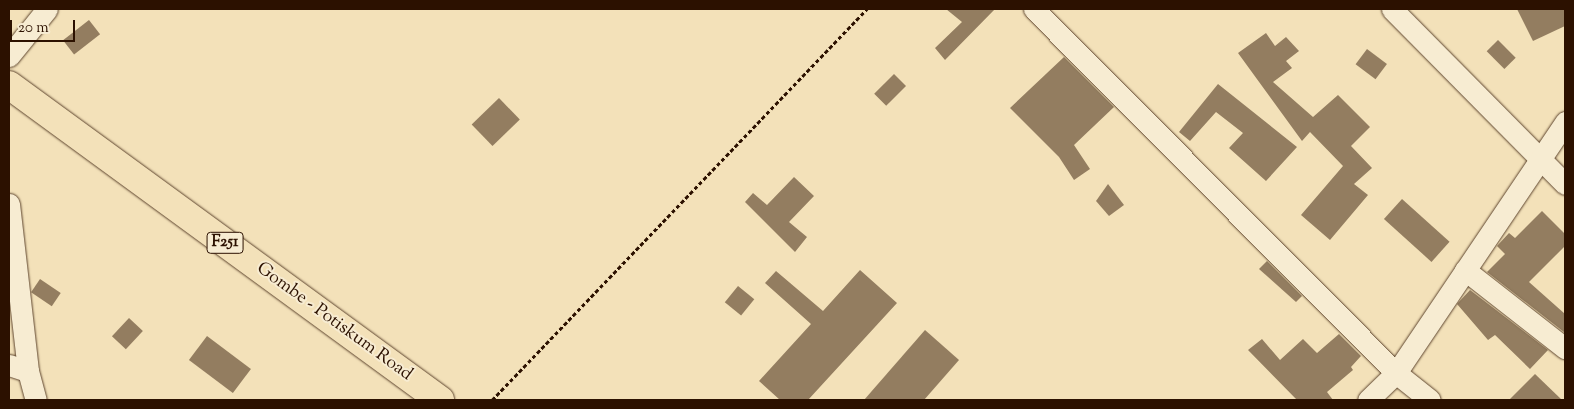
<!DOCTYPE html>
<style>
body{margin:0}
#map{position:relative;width:1574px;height:409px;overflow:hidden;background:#f3e1b9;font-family:"Sorts Mill Goudy",serif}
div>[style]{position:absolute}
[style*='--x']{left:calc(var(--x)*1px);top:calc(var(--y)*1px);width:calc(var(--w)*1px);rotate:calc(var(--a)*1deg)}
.building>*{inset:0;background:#937d60;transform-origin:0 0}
.path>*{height:3px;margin-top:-1.5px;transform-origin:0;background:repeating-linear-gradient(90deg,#2c1100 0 4px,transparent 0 6.5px)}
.roads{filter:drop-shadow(0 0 1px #5e452e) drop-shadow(0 0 1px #5e452e)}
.street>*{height:21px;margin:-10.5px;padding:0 10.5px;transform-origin:10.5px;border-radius:10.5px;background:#f7ecd2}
.primary>*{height:28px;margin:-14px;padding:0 14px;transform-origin:14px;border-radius:14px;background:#f3e1b9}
span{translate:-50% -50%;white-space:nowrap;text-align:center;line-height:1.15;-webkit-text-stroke:4px #f7ecd2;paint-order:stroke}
.shield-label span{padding:1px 4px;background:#f7ecd2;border:1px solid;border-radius:4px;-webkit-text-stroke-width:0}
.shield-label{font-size:16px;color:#2c1100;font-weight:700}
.street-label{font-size:18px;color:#2c1100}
.frame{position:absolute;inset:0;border:10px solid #2c1100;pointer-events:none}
.scale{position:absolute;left:10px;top:20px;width:65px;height:22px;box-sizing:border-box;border:2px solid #2c1100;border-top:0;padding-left:6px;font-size:15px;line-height:18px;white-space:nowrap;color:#2c1100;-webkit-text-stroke:4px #f7ecd2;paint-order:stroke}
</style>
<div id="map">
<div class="building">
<i style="clip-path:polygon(946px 9px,995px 9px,945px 60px,935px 48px,962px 22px)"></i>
<i style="clip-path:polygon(1517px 9px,1565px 9px,1565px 26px,1533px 41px)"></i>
<i style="left:89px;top:20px;width:18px;height:33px;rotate:52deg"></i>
<i style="clip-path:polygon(1266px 33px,1275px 46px,1286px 37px,1299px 51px,1286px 61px,1292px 68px,1273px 82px,1313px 117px,1338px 95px,1370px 127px,1351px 146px,1372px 168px,1354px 184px,1368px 195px,1330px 240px,1301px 215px,1343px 166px,1310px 132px,1302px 141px,1238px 53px)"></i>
<i style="left:1498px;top:40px;width:25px;height:16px;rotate:45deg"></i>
<i style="left:1367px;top:49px;width:25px;height:19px;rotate:37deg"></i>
<i style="clip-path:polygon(1064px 57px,1114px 107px,1074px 145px,1090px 169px,1074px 180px,1059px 157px,1010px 108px)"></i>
<i style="left:894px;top:74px;width:17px;height:28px;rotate:45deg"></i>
<i style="clip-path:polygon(1218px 84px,1297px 147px,1266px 181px,1229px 148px,1243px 133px,1216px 112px,1190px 141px,1179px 132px)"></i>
<i style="left:499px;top:98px;width:30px;height:38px;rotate:46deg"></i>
<i style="clip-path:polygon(794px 177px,814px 196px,789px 222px,807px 237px,795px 252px,745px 202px,753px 193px,767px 205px)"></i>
<i style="clip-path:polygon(1108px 184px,1124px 205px,1109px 216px,1096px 201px)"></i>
<i style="left:1402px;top:199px;width:64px;height:27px;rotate:42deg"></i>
<i style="clip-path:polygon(1542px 211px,1565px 234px,1565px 246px,1529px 282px,1565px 314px,1564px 332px,1487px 272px,1505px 254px,1497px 246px,1509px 233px,1515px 238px)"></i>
<i style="clip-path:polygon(1267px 261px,1302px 296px,1296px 302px,1259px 269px)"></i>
<i style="clip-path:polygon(860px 270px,897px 303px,808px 400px,780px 400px,759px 381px,811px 324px,765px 283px,776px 271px,823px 311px)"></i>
<i style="left:40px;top:279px;width:25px;height:16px;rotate:34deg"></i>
<i style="left:738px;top:286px;width:21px;height:21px;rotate:39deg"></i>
<i style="clip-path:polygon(1470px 290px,1548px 350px,1530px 369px,1495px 335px,1488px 340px,1457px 304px)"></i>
<i style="left:129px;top:318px;width:19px;height:25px;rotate:43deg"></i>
<i style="clip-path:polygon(925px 330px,959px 360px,924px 400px,864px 400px)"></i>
<i style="clip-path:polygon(1339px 334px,1361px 356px,1351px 367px,1353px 370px,1327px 392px,1333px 400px,1297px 400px,1248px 350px,1262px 339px,1280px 360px,1303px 339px,1317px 353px)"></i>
<i style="left:207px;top:336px;width:55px;height:30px;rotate:37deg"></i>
<i style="clip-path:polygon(1535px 374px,1562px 400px,1509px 400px)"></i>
</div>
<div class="path">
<i style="--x:492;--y:400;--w:542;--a:-46.2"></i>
</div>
<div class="roads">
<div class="street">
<i style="--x:1034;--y:9;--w:513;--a:45.16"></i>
<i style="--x:1396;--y:373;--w:43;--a:38.5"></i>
<i style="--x:1392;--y:9;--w:246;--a:45.3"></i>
<i style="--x:9;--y:56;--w:60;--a:-51"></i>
<i style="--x:9;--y:204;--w:168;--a:83.5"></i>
<i style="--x:28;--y:371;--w:30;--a:75"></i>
<i style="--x:1465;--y:270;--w:127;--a:38"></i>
<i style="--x:9;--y:365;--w:20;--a:18"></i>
<i style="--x:1368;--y:400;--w:39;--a:-44"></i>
<i style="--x:1396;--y:373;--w:303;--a:-56"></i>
</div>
<div class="primary">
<i style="--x:9;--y:85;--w:534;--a:36.16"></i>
</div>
</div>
<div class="shield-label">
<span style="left:225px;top:243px">F251</span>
</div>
<div class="street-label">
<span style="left:334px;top:322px;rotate:36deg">Gombe - Potiskum Road</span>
</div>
<div class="frame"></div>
<div class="scale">20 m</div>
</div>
